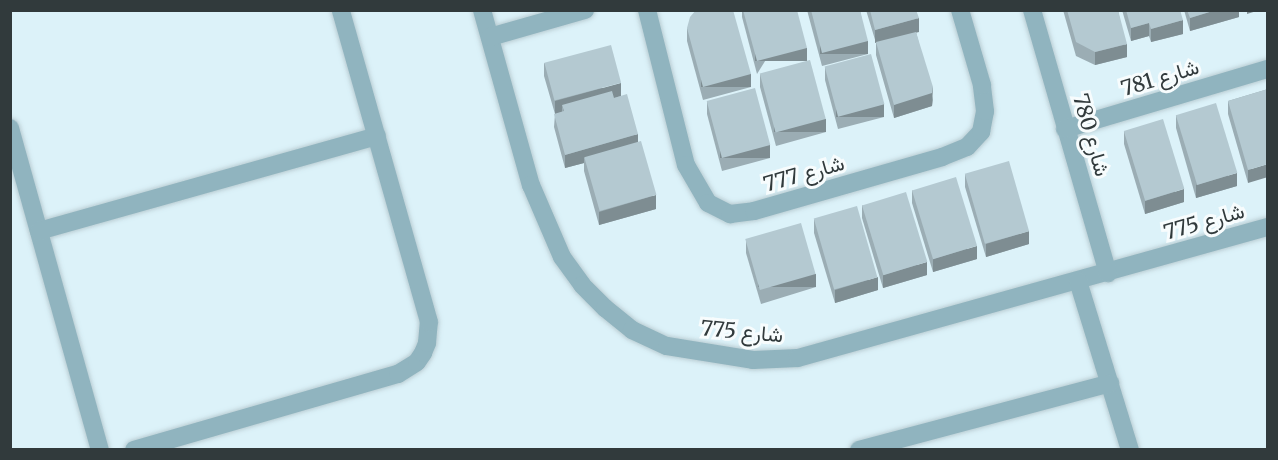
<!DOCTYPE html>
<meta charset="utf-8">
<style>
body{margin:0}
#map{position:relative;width:1278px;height:460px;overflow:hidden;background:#dcf2f9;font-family:Merriweather,Vazirmatn,serif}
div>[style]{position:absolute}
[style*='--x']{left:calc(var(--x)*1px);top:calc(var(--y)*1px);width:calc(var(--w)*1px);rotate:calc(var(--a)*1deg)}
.roads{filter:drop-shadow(0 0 2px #bacdd3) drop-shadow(0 0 2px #bacdd3)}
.minor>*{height:18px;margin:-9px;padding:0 9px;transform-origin:9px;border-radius:9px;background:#90b4bf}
.wall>*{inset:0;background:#9badb4}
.shaded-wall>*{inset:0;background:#7e8d92;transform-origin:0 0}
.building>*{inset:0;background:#b4c9d1;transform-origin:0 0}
span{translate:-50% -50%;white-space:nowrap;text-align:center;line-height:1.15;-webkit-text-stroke:6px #f7fcfd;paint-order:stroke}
.street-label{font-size:21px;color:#313a3c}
.frame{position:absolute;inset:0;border:12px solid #313a3c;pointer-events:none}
</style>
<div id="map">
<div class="roads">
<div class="minor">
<i style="--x:482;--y:10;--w:182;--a:74.4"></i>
<i style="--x:531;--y:185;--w:78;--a:66.7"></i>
<i style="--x:562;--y:257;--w:34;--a:54"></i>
<i style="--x:582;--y:285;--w:33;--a:45"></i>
<i style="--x:605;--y:308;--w:35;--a:39"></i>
<i style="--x:632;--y:330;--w:38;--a:25"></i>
<i style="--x:667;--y:346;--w:87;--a:9.2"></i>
<i style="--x:753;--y:360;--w:45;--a:-2.5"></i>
<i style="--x:798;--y:358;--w:488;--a:-15.6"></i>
<i style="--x:647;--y:10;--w:160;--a:75.9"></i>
<i style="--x:686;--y:165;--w:44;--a:59.9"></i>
<i style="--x:708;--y:203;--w:25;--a:27"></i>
<i style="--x:730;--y:214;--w:24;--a:-7"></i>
<i style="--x:754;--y:211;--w:196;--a:-16"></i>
<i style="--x:942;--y:157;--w:27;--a:-22"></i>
<i style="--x:967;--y:147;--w:21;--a:-47"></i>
<i style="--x:981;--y:132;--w:21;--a:-79"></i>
<i style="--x:985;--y:111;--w:26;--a:-97"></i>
<i style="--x:982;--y:85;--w:78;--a:-106.3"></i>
<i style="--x:1032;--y:10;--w:274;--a:73.9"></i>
<i style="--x:490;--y:37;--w:99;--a:-15.9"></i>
<i style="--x:10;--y:128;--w:334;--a:74.4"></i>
<i style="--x:1065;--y:129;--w:212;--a:-16.5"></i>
<i style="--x:39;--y:231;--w:351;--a:-15.7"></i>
<i style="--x:1078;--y:281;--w:177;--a:72.9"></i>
<i style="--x:134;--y:450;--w:275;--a:-16.1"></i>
<i style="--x:398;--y:374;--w:22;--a:-32"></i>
<i style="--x:417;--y:362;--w:11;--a:-56"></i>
<i style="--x:423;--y:353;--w:11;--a:-68"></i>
<i style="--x:427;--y:343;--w:21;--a:-85"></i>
<i style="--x:429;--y:322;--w:324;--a:-105.8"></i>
<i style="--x:859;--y:450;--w:260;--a:-14.9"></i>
</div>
</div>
<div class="wall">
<i style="clip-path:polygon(742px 10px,797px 10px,757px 74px,742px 17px)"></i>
<i style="clip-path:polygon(807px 10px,860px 10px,868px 54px,822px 66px)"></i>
<i style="clip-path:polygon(866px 10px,916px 10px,919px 32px,916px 32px,933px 100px,932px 106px,894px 118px,876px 55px,876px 43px)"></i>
<i style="clip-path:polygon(1063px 10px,1118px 10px,1127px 57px,1095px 65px,1076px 56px)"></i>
<i style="clip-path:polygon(1122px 10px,1180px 10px,1183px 34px,1151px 42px,1149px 36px,1131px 41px)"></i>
<i style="clip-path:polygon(1184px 10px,1239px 10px,1239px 17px,1190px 31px)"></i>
<i style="clip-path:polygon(687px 28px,751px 87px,703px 100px,687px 41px)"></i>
<i style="clip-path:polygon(544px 63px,621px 96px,638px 142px,656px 209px,599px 225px,584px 171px,584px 163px,565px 168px,554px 127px,555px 114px,544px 76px)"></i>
<i style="clip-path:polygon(825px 67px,884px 117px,838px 129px,825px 80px)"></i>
<i style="clip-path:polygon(760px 74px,826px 132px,776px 146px,760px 87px)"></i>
<i style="clip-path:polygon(1268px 89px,1248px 183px,1228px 114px,1228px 101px)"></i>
<i style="clip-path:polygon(707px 101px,770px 158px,722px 171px,707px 114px)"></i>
<i style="clip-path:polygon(1176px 115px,1237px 186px,1196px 198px,1176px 128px)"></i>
<i style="clip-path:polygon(1124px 131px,1184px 202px,1145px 214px,1124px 144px)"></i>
<i style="clip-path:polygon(965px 174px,1029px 244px,986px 257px,965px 187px)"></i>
<i style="clip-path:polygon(912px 190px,977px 259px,933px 272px,912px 203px)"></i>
<i style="clip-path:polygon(862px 205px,927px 275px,883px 288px,862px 218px)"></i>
<i style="clip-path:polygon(814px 219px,878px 290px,835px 303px,814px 233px)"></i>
<i style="clip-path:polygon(746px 240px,816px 287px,761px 304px,746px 253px)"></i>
</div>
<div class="shaded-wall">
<i style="clip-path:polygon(1216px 10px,1239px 10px,1239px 17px,1190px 31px,1190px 18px)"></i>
<i style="clip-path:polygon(1247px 10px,1260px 10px,1247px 14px)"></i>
<i style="clip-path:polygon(919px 18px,919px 32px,875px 43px,875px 30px)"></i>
<i style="clip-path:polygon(1183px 20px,1183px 34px,1151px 42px,1151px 29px)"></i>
<i style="clip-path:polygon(1149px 23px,1149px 36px,1131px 41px,1131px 28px)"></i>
<i style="left:868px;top:41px;width:13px;height:48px;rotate:90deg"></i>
<i style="clip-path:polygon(1127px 44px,1127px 57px,1095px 65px,1095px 52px)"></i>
<i style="left:807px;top:48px;width:13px;height:52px;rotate:90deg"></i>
<i style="left:751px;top:74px;width:13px;height:50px;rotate:90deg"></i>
<i style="clip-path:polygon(621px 83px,621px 96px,564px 112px,562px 105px,562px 113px,555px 115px,555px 101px)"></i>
<i style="clip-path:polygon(933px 87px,932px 106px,894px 118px,894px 105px)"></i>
<i style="left:884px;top:104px;width:13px;height:48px;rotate:90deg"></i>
<i style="left:826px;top:119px;width:13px;height:52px;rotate:90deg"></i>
<i style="clip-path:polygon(638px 134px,638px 148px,584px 158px,584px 163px,565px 168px,565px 155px)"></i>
<i style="left:770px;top:145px;width:13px;height:50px;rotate:90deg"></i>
<i style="clip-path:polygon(1268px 164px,1268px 177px,1248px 183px,1248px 170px)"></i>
<i style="clip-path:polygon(1237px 173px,1237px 186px,1196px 198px,1196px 185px)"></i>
<i style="clip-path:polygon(1184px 189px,1184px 202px,1145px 214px,1145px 201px)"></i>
<i style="clip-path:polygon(656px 195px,656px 209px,599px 225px,599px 212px)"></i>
<i style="clip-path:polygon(1029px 231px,1029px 244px,986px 257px,986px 244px)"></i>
<i style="clip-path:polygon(977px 246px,977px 259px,933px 272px,933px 259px)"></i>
<i style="clip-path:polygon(927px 262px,927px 275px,883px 288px,883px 275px)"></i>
<i style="left:816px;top:274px;width:13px;height:58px;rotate:90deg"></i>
<i style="clip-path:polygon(878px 277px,878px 290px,835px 303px,835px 290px)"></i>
</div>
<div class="building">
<i style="clip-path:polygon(696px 10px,733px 10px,751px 74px,703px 87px,687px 28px,690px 17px)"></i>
<i style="clip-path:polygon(743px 10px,797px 10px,807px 48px,757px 61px)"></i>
<i style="clip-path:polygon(811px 10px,860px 10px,868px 41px,822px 53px)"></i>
<i style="clip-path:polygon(870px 10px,916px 10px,919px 18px,875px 30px)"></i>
<i style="clip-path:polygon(1067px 10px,1118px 10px,1127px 44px,1095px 52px,1076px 42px)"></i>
<i style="clip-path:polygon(1126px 10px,1180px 10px,1183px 20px,1151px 29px,1149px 23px,1131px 28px)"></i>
<i style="clip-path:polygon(1187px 10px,1216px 10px,1190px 18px)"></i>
<i style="clip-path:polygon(916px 32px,933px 87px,932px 93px,894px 105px,876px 42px)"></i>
<i style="left:611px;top:45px;width:39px;height:69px;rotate:75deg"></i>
<i style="left:871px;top:54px;width:52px;height:48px;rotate:75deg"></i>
<i style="left:810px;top:60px;width:61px;height:52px;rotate:75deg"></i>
<i style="left:755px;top:88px;width:59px;height:50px;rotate:75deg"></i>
<i style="clip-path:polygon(1268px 89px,1268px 164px,1248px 170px,1228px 101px)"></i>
<i style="clip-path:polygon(612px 91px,614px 98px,627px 94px,638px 134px,565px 155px,554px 114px,564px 111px,562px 105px)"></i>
<i style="left:1216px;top:103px;width:73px;height:42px;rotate:73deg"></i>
<i style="left:1163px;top:119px;width:73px;height:41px;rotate:73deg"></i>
<i style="left:641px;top:141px;width:56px;height:59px;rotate:74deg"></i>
<i style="left:1009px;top:161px;width:73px;height:46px;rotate:74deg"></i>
<i style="left:956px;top:177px;width:72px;height:46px;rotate:73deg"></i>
<i style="left:906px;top:192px;width:73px;height:46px;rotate:73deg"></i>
<i style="left:857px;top:206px;width:74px;height:45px;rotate:74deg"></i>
<i style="left:801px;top:223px;width:53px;height:58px;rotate:74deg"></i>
</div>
<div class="street-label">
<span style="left:1160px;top:78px;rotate:-17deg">شارع 781</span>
<span style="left:1091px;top:135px;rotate:74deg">شارع 780</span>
<span style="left:804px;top:174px;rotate:-16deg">شارع 777</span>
<span style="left:1204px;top:222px;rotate:-16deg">شارع 775</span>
<span style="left:742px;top:332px;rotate:5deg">شارع 775</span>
</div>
<div class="frame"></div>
</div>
